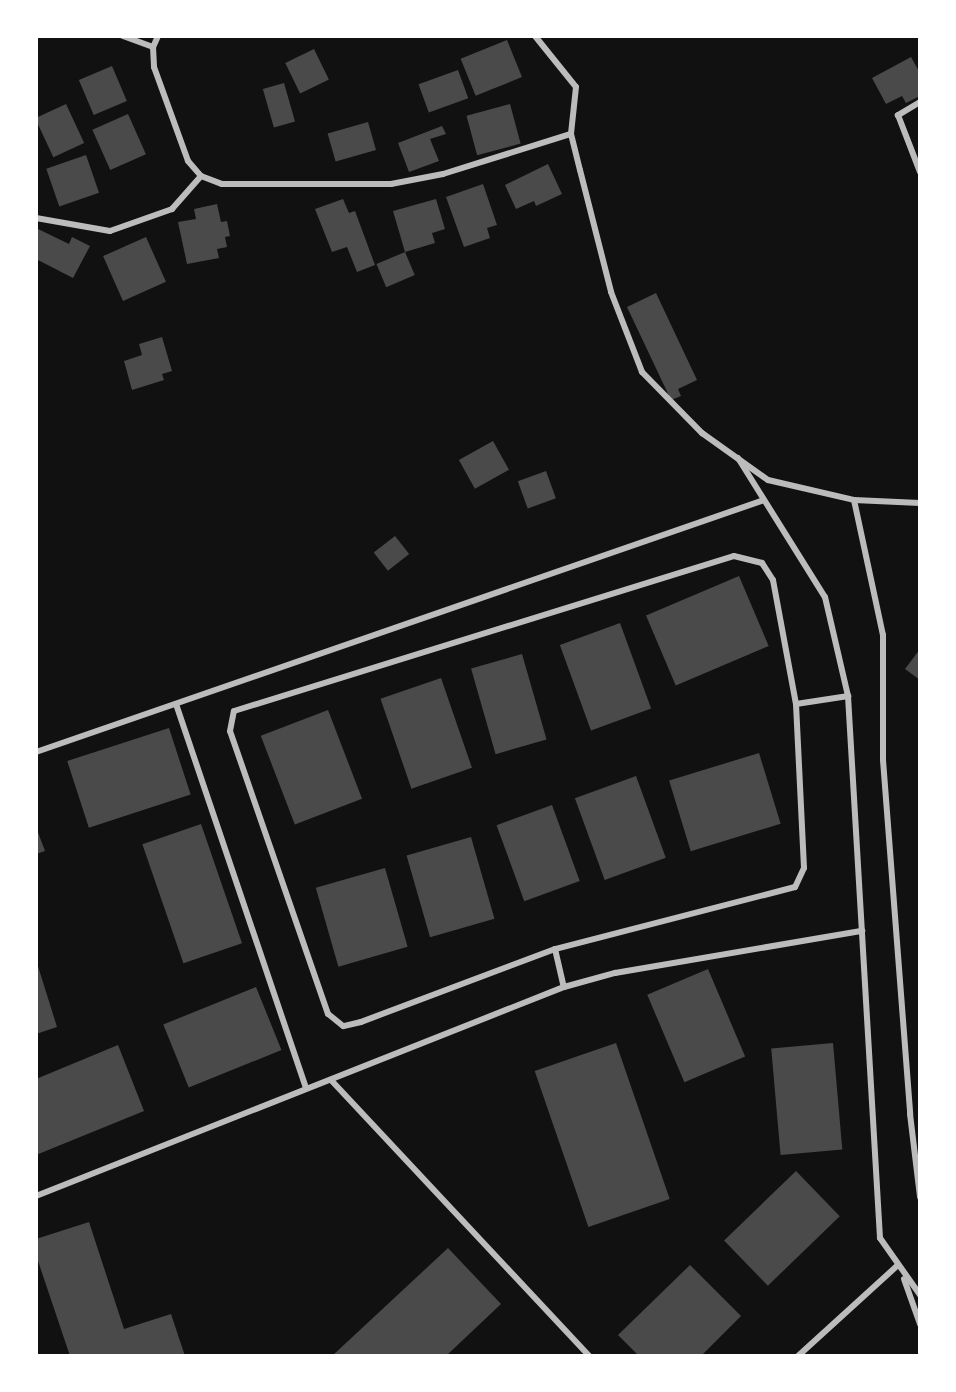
<!DOCTYPE html>
<style>
body{margin:0}
#map{position:relative;width:956px;height:1392px;overflow:hidden;background:#111;font-family:Barlow,sans-serif}
div>[style]{position:absolute}
[style*='--x']{left:calc(var(--x)*1px);top:calc(var(--y)*1px);width:calc(var(--w)*1px);rotate:calc(var(--a)*1deg)}
.building>*{inset:0;background:#4a4a4a;transform-origin:0 0}
.minor>*{height:6px;margin:-3px;padding:0 3px;transform-origin:3px;border-radius:3px;background:#bcbcbc}
span{translate:-50% -50%;white-space:nowrap;text-align:center;line-height:1.15;-webkit-text-stroke:5px #fff;paint-order:stroke}
.frame{position:absolute;inset:0;border:38px solid #fff;pointer-events:none}
</style>
<div id="map">
<div class="building">
<i style="left:507px;top:40px;width:40px;height:50px;rotate:68deg"></i>
<i style="left:314px;top:49px;width:34px;height:32px;rotate:64deg"></i>
<i style="clip-path:polygon(911px 57px,920px 73px,920px 96px,906px 103px,902px 96px,886px 104px,872px 78px)"></i>
<i style="left:112px;top:66px;width:38px;height:36px;rotate:67deg"></i>
<i style="left:458px;top:70px;width:30px;height:42px;rotate:70deg"></i>
<i style="left:284px;top:83px;width:40px;height:22px;rotate:74deg"></i>
<i style="left:66px;top:104px;width:43px;height:34px;rotate:65deg"></i>
<i style="left:510px;top:104px;width:41px;height:45px;rotate:75deg"></i>
<i style="left:128px;top:114px;width:44px;height:39px;rotate:66deg"></i>
<i style="left:368px;top:122px;width:29px;height:42px;rotate:74deg"></i>
<i style="clip-path:polygon(442px 126px,446px 134px,430px 139px,439px 161px,409px 172px,398px 143px)"></i>
<i style="left:86px;top:155px;width:40px;height:42px;rotate:71deg"></i>
<i style="clip-path:polygon(548px 164px,562px 194px,536px 206px,534px 201px,516px 209px,505px 185px)"></i>
<i style="clip-path:polygon(483px 184px,497px 225px,487px 228px,490px 238px,464px 247px,446px 197px)"></i>
<i style="clip-path:polygon(343px 199px,349px 213px,355px 211px,375px 265px,357px 272px,347px 247px,332px 252px,315px 209px)"></i>
<i style="clip-path:polygon(436px 199px,445px 229px,432px 233px,435px 243px,405px 252px,393px 211px)"></i>
<i style="clip-path:polygon(217px 204px,221px 222px,227px 221px,230px 236px,225px 237px,227px 247px,217px 249px,219px 258px,187px 264px,178px 222px,196px 219px,194px 209px)"></i>
<i style="clip-path:polygon(36px 228px,69px 244px,72px 237px,90px 246px,73px 278px,36px 259px)"></i>
<i style="left:146px;top:237px;width:49px;height:47px;rotate:66deg"></i>
<i style="left:405px;top:252px;width:25px;height:31px;rotate:67deg"></i>
<i style="clip-path:polygon(656px 293px,697px 380px,678px 389px,681px 396px,671px 400px,627px 307px)"></i>
<i style="clip-path:polygon(162px 337px,172px 371px,162px 374px,164px 380px,132px 390px,124px 361px,142px 355px,139px 344px)"></i>
<i style="left:493px;top:441px;width:33px;height:39px;rotate:61deg"></i>
<i style="left:546px;top:471px;width:29px;height:30px;rotate:70deg"></i>
<i style="left:395px;top:536px;width:23px;height:27px;rotate:52deg"></i>
<i style="left:739px;top:576px;width:76px;height:101px;rotate:67deg"></i>
<i style="left:620px;top:623px;width:91px;height:64px;rotate:70deg"></i>
<i style="clip-path:polygon(920px 649px,920px 680px,905px 669px)"></i>
<i style="left:522px;top:654px;width:89px;height:53px;rotate:74deg"></i>
<i style="left:441px;top:678px;width:95px;height:64px;rotate:71deg"></i>
<i style="left:328px;top:710px;width:95px;height:72px;rotate:69deg"></i>
<i style="left:169px;top:728px;width:70px;height:107px;rotate:72deg"></i>
<i style="left:759px;top:753px;width:74px;height:94px;rotate:73deg"></i>
<i style="left:636px;top:776px;width:87px;height:65px;rotate:70deg"></i>
<i style="left:552px;top:805px;width:81px;height:59px;rotate:70deg"></i>
<i style="left:201px;top:824px;width:126px;height:62px;rotate:71deg"></i>
<i style="clip-path:polygon(36px 827px,45px 851px,36px 854px)"></i>
<i style="left:471px;top:837px;width:85px;height:67px;rotate:74deg"></i>
<i style="left:385px;top:868px;width:82px;height:72px;rotate:74deg"></i>
<i style="clip-path:polygon(37px 963px,57px 1027px,36px 1034px,36px 964px)"></i>
<i style="left:708px;top:969px;width:95px;height:66px;rotate:67deg"></i>
<i style="left:256px;top:987px;width:68px;height:100px;rotate:68deg"></i>
<i style="left:616px;top:1043px;width:165px;height:86px;rotate:71deg"></i>
<i style="left:833px;top:1043px;width:107px;height:62px;rotate:85deg"></i>
<i style="clip-path:polygon(118px 1045px,144px 1111px,36px 1155px,36px 1079px)"></i>
<i style="left:796px;top:1171px;width:63px;height:100px;rotate:46deg"></i>
<i style="clip-path:polygon(89px 1222px,124px 1329px,171px 1314px,185px 1356px,70px 1356px,36px 1255px,36px 1239px)"></i>
<i style="clip-path:polygon(448px 1248px,501px 1304px,446px 1356px,332px 1356px)"></i>
<i style="clip-path:polygon(690px 1265px,741px 1316px,701px 1356px,639px 1356px,618px 1335px)"></i>
</div>
<div class="minor">
<i style="--x:123;--y:36;--w:32;--a:20"></i>
<i style="--x:158;--y:36;--w:12;--a:114"></i>
<i style="--x:153;--y:47;--w:20;--a:87"></i>
<i style="--x:154;--y:67;--w:100;--a:70.1"></i>
<i style="--x:188;--y:161;--w:20;--a:49"></i>
<i style="--x:201;--y:176;--w:22;--a:21"></i>
<i style="--x:222;--y:184;--w:169;--a:0"></i>
<i style="--x:391;--y:184;--w:53;--a:-10.9"></i>
<i style="--x:443;--y:174;--w:134;--a:-17.4"></i>
<i style="--x:535;--y:36;--w:65;--a:51.2"></i>
<i style="--x:576;--y:87;--w:47;--a:96.1"></i>
<i style="--x:571;--y:134;--w:37;--a:76"></i>
<i style="--x:580;--y:170;--w:126;--a:75.7"></i>
<i style="--x:611;--y:292;--w:86;--a:68.8"></i>
<i style="--x:642;--y:372;--w:86;--a:45.5"></i>
<i style="--x:702;--y:433;--w:81;--a:35.5"></i>
<i style="--x:768;--y:480;--w:88;--a:13.1"></i>
<i style="--x:854;--y:500;--w:66;--a:2.6"></i>
<i style="--x:920;--y:102;--w:26;--a:149"></i>
<i style="--x:898;--y:115;--w:61;--a:68.9"></i>
<i style="--x:36;--y:218;--w:75;--a:10"></i>
<i style="--x:110;--y:231;--w:66;--a:-19.5"></i>
<i style="--x:172;--y:209;--w:44;--a:-48.7"></i>
<i style="--x:738;--y:458;--w:164;--a:58"></i>
<i style="--x:825;--y:597;--w:102;--a:76.9"></i>
<i style="--x:848;--y:696;--w:543;--a:86.62"></i>
<i style="--x:880;--y:1238;--w:70;--a:54.9"></i>
<i style="--x:854;--y:500;--w:138;--a:77.9"></i>
<i style="--x:883;--y:635;--w:125;--a:90"></i>
<i style="--x:883;--y:760;--w:355;--a:85.6"></i>
<i style="--x:910;--y:1114;--w:84;--a:83.1"></i>
<i style="--x:734;--y:556;--w:29;--a:14"></i>
<i style="--x:762;--y:563;--w:20;--a:57"></i>
<i style="--x:773;--y:580;--w:126;--a:79.5"></i>
<i style="--x:796;--y:704;--w:164;--a:87.2"></i>
<i style="--x:804;--y:868;--w:21;--a:115"></i>
<i style="--x:795;--y:887;--w:248;--a:165.5"></i>
<i style="--x:555;--y:949;--w:207;--a:159.4"></i>
<i style="--x:361;--y:1022;--w:18;--a:167"></i>
<i style="--x:343;--y:1026;--w:19;--a:-141"></i>
<i style="--x:328;--y:1014;--w:299;--a:-109.1"></i>
<i style="--x:230;--y:731;--w:20;--a:-79"></i>
<i style="--x:234;--y:711;--w:523;--a:-17.22"></i>
<i style="--x:176;--y:704;--w:406;--a:71.3"></i>
<i style="--x:796;--y:704;--w:53;--a:-8.7"></i>
<i style="--x:36;--y:752;--w:770;--a:-19.09"></i>
<i style="--x:555;--y:949;--w:39;--a:77"></i>
<i style="--x:331;--y:1080;--w:378;--a:46.9"></i>
<i style="--x:36;--y:1196;--w:568;--a:-21.6"></i>
<i style="--x:564;--y:987;--w:53;--a:-15.4"></i>
<i style="--x:615;--y:973;--w:251;--a:-9.7"></i>
<i style="--x:904;--y:1279;--w:48;--a:70.4"></i>
<i style="--x:798;--y:1356;--w:134;--a:-42.3"></i>
</div>
<div class="frame"></div>
</div>
